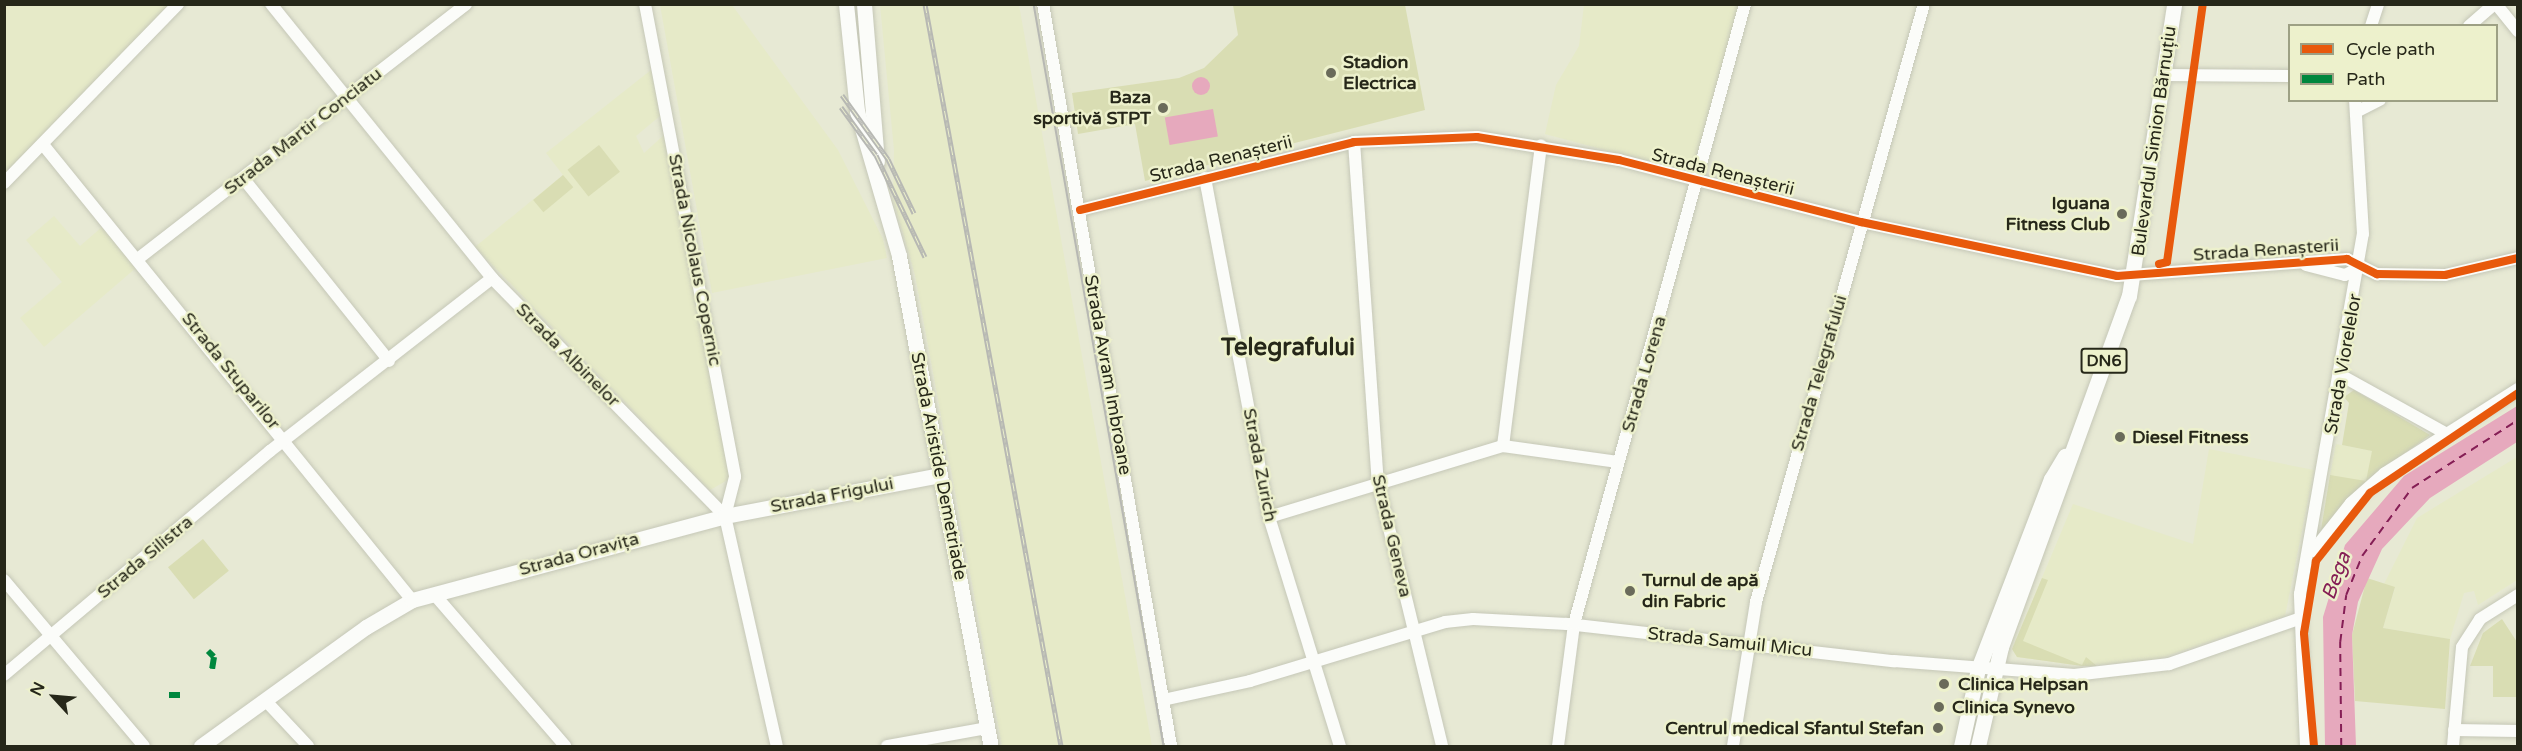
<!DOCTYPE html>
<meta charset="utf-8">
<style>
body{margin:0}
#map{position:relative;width:2522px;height:751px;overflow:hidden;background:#e7e9d4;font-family:"Varela Round",sans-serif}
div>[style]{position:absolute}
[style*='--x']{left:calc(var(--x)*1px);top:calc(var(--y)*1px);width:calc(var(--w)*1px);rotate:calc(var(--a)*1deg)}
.built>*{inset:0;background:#e6eac8;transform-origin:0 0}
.green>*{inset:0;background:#d9ddb3;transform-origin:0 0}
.water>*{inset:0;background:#e6a9bd;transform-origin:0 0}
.round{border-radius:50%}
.ferry>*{height:1.5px;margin-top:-0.75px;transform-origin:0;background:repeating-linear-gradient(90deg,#851e55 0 8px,transparent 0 14px)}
.roads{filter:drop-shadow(0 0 2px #c5c7b7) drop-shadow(0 0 2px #c5c7b7)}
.minor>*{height:12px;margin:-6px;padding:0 6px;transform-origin:6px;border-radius:6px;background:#fbfcf9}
.major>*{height:15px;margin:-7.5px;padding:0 7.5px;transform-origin:7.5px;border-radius:7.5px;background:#fbfcf9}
.tram>*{height:1.5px;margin:-0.75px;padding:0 0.75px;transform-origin:0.75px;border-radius:0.75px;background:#b7b8b3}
.rail>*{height:5px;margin-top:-2.5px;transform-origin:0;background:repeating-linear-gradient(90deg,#edf1cc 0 9px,#b7b8b3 0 18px);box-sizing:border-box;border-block:2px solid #b7b8b3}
.quiet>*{height:6px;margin-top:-3px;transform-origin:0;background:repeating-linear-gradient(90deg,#00873e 0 12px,transparent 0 18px)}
.cycleway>*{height:8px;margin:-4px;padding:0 4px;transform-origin:4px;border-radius:4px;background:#e8590c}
.dots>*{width:16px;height:16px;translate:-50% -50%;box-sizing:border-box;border:3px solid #edf1cc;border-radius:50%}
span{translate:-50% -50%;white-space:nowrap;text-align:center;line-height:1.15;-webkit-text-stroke:5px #edf1cc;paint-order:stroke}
.shield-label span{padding:2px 4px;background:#edf1cc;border:2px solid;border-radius:4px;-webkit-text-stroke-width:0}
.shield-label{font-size:16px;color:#262719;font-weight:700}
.poi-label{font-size:18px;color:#262719;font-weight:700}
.left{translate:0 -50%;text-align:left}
.right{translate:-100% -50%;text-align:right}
.street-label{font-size:18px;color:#262719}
.water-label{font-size:20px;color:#851e55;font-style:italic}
.district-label{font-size:24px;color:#262719;font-weight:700}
.frame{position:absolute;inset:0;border:6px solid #262719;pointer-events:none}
.legend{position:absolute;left:2288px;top:24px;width:210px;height:78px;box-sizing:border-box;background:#edf1cc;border:2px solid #9da084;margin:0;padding:8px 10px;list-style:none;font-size:18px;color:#262719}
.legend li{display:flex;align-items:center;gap:12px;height:30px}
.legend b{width:30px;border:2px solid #9da084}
.north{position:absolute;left:24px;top:667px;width:60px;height:60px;-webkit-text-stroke:4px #edf1cc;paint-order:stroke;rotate:296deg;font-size:16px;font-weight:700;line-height:24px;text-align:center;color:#262719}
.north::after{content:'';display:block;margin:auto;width:21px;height:27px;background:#262719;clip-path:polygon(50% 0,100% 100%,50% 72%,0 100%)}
</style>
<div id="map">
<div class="built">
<i style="clip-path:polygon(5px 5px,185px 5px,5px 183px)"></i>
<i style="clip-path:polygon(660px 5px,732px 5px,838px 150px,883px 239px,887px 258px,712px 293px)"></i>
<i style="clip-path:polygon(880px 5px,1019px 5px,1152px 746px,1002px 746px,915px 275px,893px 199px,894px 150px)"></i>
<i style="clip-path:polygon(1584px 5px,1740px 5px,1695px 174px,1545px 134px,1556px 85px,1579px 46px)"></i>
<i style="clip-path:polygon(651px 70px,660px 116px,636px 136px,644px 153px,664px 135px,731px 478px,710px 490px,475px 247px,563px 175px,546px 153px)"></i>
<i style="clip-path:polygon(54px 216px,80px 246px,102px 227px,137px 267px,44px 347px,20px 318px,62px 282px,26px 240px)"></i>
<i style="left:2336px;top:444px;width:37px;height:32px;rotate:11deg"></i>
<i style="clip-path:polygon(2209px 449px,2314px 470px,2285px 616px,2155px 660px,2082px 666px,2017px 657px,2012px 649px,2073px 504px,2193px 544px)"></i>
<i style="clip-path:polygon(2517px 457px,2517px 580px,2478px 605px,2474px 591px,2464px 593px,2450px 639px,2383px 628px,2395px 588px,2384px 584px,2417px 518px)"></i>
</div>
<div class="green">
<i style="clip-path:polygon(1233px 5px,1405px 5px,1425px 110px,1145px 181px,1135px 124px,1078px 134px,1072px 93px,1179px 78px,1204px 68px,1238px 35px)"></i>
<i style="left:599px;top:145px;width:34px;height:40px;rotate:52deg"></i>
<i style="left:563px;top:175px;width:16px;height:39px;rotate:50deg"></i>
<i style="clip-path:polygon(2354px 390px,2430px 435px,2366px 481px,2321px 530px,2330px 475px,2366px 481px,2372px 451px,2342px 445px,2349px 403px,2344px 397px)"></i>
<i style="left:203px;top:539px;width:41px;height:45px;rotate:51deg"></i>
<i style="clip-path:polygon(2042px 578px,2048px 580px,2023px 641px,2082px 665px,2086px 657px,2097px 666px,2082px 666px,2017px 657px,2012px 649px)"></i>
<i style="clip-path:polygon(2367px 578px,2395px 587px,2383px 628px,2450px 639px,2445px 709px,2355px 701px,2352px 635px)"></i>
<i style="clip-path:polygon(2502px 619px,2517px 642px,2517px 697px,2493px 697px,2493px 666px,2470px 666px,2483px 633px)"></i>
</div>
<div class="water">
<i class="round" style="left:1192px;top:77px;width:18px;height:18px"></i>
<i style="left:1213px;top:109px;width:28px;height:49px;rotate:80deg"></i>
<i style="clip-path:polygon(2517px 406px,2517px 442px,2430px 498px,2382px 549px,2358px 602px,2352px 635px,2356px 746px,2325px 746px,2323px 617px,2345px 545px,2404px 476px)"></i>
</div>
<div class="ferry">
<i style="--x:2341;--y:746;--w:104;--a:-90.6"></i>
<i style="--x:2340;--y:642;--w:47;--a:-82.7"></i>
<i style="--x:2346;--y:595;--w:42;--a:-67.7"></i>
<i style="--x:2362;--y:556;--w:84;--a:-53.7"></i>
<i style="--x:2412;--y:488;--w:126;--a:-32.7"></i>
</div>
<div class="roads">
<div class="minor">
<i style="--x:271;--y:4;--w:352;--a:51.1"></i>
<i style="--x:492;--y:278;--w:333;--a:45.6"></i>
<i style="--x:725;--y:516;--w:236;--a:77.3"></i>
<i style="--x:645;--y:4;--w:481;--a:79.2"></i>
<i style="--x:735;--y:477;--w:40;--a:104.4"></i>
<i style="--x:1043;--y:4;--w:753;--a:80.21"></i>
<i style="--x:2496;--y:4;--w:35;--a:51"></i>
<i style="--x:2371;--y:26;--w:23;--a:-72"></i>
<i style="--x:2469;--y:26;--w:33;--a:-41"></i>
<i style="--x:2164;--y:75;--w:126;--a:0.5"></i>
<i style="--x:2356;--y:112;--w:27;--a:-27"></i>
<i style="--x:1354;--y:142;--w:342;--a:86"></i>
<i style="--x:1378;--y:483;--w:271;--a:76.3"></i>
<i style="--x:45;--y:147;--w:583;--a:50.99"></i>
<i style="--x:243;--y:178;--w:234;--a:51.4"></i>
<i style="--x:1205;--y:178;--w:345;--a:79.3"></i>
<i style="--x:1269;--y:517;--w:240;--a:72.8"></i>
<i style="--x:4;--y:183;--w:250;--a:-45.8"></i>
<i style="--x:1080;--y:210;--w:282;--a:-13.9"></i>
<i style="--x:1354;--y:142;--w:123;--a:-2.3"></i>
<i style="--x:1477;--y:137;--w:144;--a:9.2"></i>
<i style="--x:1619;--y:160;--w:250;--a:14.4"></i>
<i style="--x:1861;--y:222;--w:262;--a:11.9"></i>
<i style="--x:2117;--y:276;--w:231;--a:-4.2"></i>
<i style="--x:2347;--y:259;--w:34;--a:27"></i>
<i style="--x:2377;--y:274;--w:68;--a:0.8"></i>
<i style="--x:2445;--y:275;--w:75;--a:-13.1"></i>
<i style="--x:139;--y:258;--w:414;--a:-37.8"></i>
<i style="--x:2306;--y:265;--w:40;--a:14.4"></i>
<i style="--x:2345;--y:275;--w:16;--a:-27"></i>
<i style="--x:2342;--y:376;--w:120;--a:28.9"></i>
<i style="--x:1503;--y:446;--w:303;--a:-82.8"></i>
<i style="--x:1269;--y:517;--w:245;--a:-16.9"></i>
<i style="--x:1503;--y:446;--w:116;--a:7.9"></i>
<i style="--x:2313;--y:551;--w:61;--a:-51.6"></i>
<i style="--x:2351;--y:503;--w:45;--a:-41.4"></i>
<i style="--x:2385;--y:473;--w:157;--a:-32.3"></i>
<i style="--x:4;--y:580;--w:217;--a:49.9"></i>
<i style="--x:434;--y:594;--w:201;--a:49.2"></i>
<i style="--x:4;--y:675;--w:348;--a:-40.1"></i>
<i style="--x:270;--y:451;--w:281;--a:-37.9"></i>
<i style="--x:265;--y:700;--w:63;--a:46.9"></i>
<i style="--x:1163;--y:700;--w:89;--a:-12.3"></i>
<i style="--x:1250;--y:681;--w:204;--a:-16.8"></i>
<i style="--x:1445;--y:622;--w:28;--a:-6"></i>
<i style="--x:1473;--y:619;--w:94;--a:3"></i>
<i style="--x:1567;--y:624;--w:329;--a:6.5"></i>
<i style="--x:1894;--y:661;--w:181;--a:4.4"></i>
<i style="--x:2074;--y:675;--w:96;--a:-6.6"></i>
<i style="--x:2169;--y:664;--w:137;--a:-19.2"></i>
<i style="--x:2454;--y:730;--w:64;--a:0.9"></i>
<i style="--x:887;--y:746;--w:102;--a:-10.2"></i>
<i style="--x:1558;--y:746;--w:123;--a:-82.5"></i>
<i style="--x:1574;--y:624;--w:643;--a:-74.58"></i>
<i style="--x:1733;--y:746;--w:146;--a:-80.9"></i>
<i style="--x:1756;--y:602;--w:621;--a:-74.31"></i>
<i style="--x:2306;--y:746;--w:152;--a:-92.3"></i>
<i style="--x:2300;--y:594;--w:365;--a:-80.1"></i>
<i style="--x:2363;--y:234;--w:134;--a:-93.4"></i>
<i style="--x:2453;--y:746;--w:99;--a:-84.8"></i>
<i style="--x:2462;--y:647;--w:33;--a:-57"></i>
<i style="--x:2480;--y:619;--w:45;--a:-32.3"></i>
</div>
<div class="major">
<i style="--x:846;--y:4;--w:108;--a:84.1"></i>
<i style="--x:857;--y:111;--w:151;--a:73.8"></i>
<i style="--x:899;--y:256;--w:499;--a:79.4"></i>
<i style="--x:864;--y:4;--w:158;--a:85.3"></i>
<i style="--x:201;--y:746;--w:203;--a:-35.8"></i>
<i style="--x:366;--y:627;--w:53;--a:-30.4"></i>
<i style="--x:412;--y:600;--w:324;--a:-15"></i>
<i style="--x:725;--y:516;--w:219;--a:-10.8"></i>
<i style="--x:1961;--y:746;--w:79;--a:-77.6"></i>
<i style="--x:1978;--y:669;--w:204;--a:-69"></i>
<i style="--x:2051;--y:479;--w:27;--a:-59"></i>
<i style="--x:1978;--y:746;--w:102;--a:-76.9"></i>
<i style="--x:2001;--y:647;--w:374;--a:-70"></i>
<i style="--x:2129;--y:296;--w:295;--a:-81.2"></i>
</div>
</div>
<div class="tram">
<i style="--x:1034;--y:4;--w:753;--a:80.06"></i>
</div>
<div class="rail">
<i style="--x:925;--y:4;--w:754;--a:79.61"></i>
<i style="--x:842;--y:95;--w:79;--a:54.3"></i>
<i style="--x:888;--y:159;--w:60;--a:64.3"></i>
<i style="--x:841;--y:107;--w:59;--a:53.9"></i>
<i style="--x:876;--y:155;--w:113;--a:64.3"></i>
</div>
<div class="quiet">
<i style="--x:208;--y:651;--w:8;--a:45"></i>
<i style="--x:214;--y:657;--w:12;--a:99"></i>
<i style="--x:169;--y:695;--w:11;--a:0"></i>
</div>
<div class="cycleway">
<i style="--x:1080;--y:210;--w:282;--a:-13.9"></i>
<i style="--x:1354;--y:142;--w:123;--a:-2.3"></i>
<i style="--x:1477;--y:137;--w:144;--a:9.2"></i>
<i style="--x:1619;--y:160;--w:250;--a:14.4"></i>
<i style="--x:1861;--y:222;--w:262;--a:11.9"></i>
<i style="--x:2117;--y:276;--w:231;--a:-4.2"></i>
<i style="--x:2347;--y:259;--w:34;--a:27"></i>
<i style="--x:2377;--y:274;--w:68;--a:0.8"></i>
<i style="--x:2445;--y:275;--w:75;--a:-13.1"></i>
<i style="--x:2159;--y:264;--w:8;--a:-14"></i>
<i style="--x:2167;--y:262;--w:260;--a:-82.1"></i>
<i style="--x:2314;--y:746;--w:113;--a:-95.1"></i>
<i style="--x:2304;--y:633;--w:73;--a:-80.5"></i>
<i style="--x:2316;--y:561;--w:87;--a:-51.5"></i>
<i style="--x:2370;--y:493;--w:179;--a:-34"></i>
</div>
<div class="dots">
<i style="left:1331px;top:73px;background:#6a6b5a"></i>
<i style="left:1163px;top:108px;background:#6a6b5a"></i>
<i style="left:2122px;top:214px;background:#6a6b5a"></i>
<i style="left:2120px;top:437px;background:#6a6b5a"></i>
<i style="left:1630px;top:591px;background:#6a6b5a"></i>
<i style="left:1944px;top:684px;background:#6a6b5a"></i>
<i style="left:1939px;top:707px;background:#6a6b5a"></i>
<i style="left:1938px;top:728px;background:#6a6b5a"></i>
</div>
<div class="shield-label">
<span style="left:2104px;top:361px">DN6</span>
</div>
<div class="poi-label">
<span class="left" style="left:1343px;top:73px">Stadion<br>Electrica</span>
<span class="right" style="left:1151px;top:108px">Baza<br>sportivă STPT</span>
<span class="right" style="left:2110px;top:214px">Iguana<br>Fitness Club</span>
<span class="left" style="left:2132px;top:437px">Diesel Fitness</span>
<span class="left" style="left:1642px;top:591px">Turnul de apă<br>din Fabric</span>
<span class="left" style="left:1958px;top:684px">Clinica Helpsan</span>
<span class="left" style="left:1952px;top:707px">Clinica Synevo</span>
<span class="right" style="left:1924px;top:728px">Centrul medical Sfantul Stefan</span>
</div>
<div class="street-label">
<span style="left:303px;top:131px;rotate:-38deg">Strada Martir Conciatu</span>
<span style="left:2154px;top:141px;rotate:-82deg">Bulevardul Simion Bărnuțiu</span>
<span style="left:1221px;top:159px;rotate:-14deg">Strada Renașterii</span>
<span style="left:1723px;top:172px;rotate:14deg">Strada Renașterii</span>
<span style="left:2266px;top:250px;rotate:-4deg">Strada Renașterii</span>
<span style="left:695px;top:260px;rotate:79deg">Strada Nicolaus Copernic</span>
<span style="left:568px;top:355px;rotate:45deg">Strada Albinelor</span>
<span style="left:2343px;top:364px;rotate:-80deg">Strada Viorelelor</span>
<span style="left:231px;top:371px;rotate:51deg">Strada Stuparilor</span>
<span style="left:1819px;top:373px;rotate:-74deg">Strada Telegrafului</span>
<span style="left:1644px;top:374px;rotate:-74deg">Strada Lorena</span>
<span style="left:1108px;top:375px;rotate:80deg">Strada Avram Imbroane</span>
<span style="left:1260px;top:465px;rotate:79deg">Strada Zurich</span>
<span style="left:939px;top:466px;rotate:79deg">Strada Aristide Demetriade</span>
<span style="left:832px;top:495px;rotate:-11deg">Strada Frigului</span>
<span style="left:1392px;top:536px;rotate:77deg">Strada Geneva</span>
<span style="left:579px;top:554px;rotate:-15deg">Strada Oravița</span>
<span style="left:145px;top:557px;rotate:-40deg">Strada Silistra</span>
<span style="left:1730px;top:642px;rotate:6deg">Strada Samuil Micu</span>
</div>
<div class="water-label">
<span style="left:2337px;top:576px;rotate:-70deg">Bega</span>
</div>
<div class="district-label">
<span style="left:1288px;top:348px">Telegrafului</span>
</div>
<div class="frame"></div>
<ul class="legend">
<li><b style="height:8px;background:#e8590c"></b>Cycle path</li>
<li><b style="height:8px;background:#00873e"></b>Path</li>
</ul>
<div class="north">N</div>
</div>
